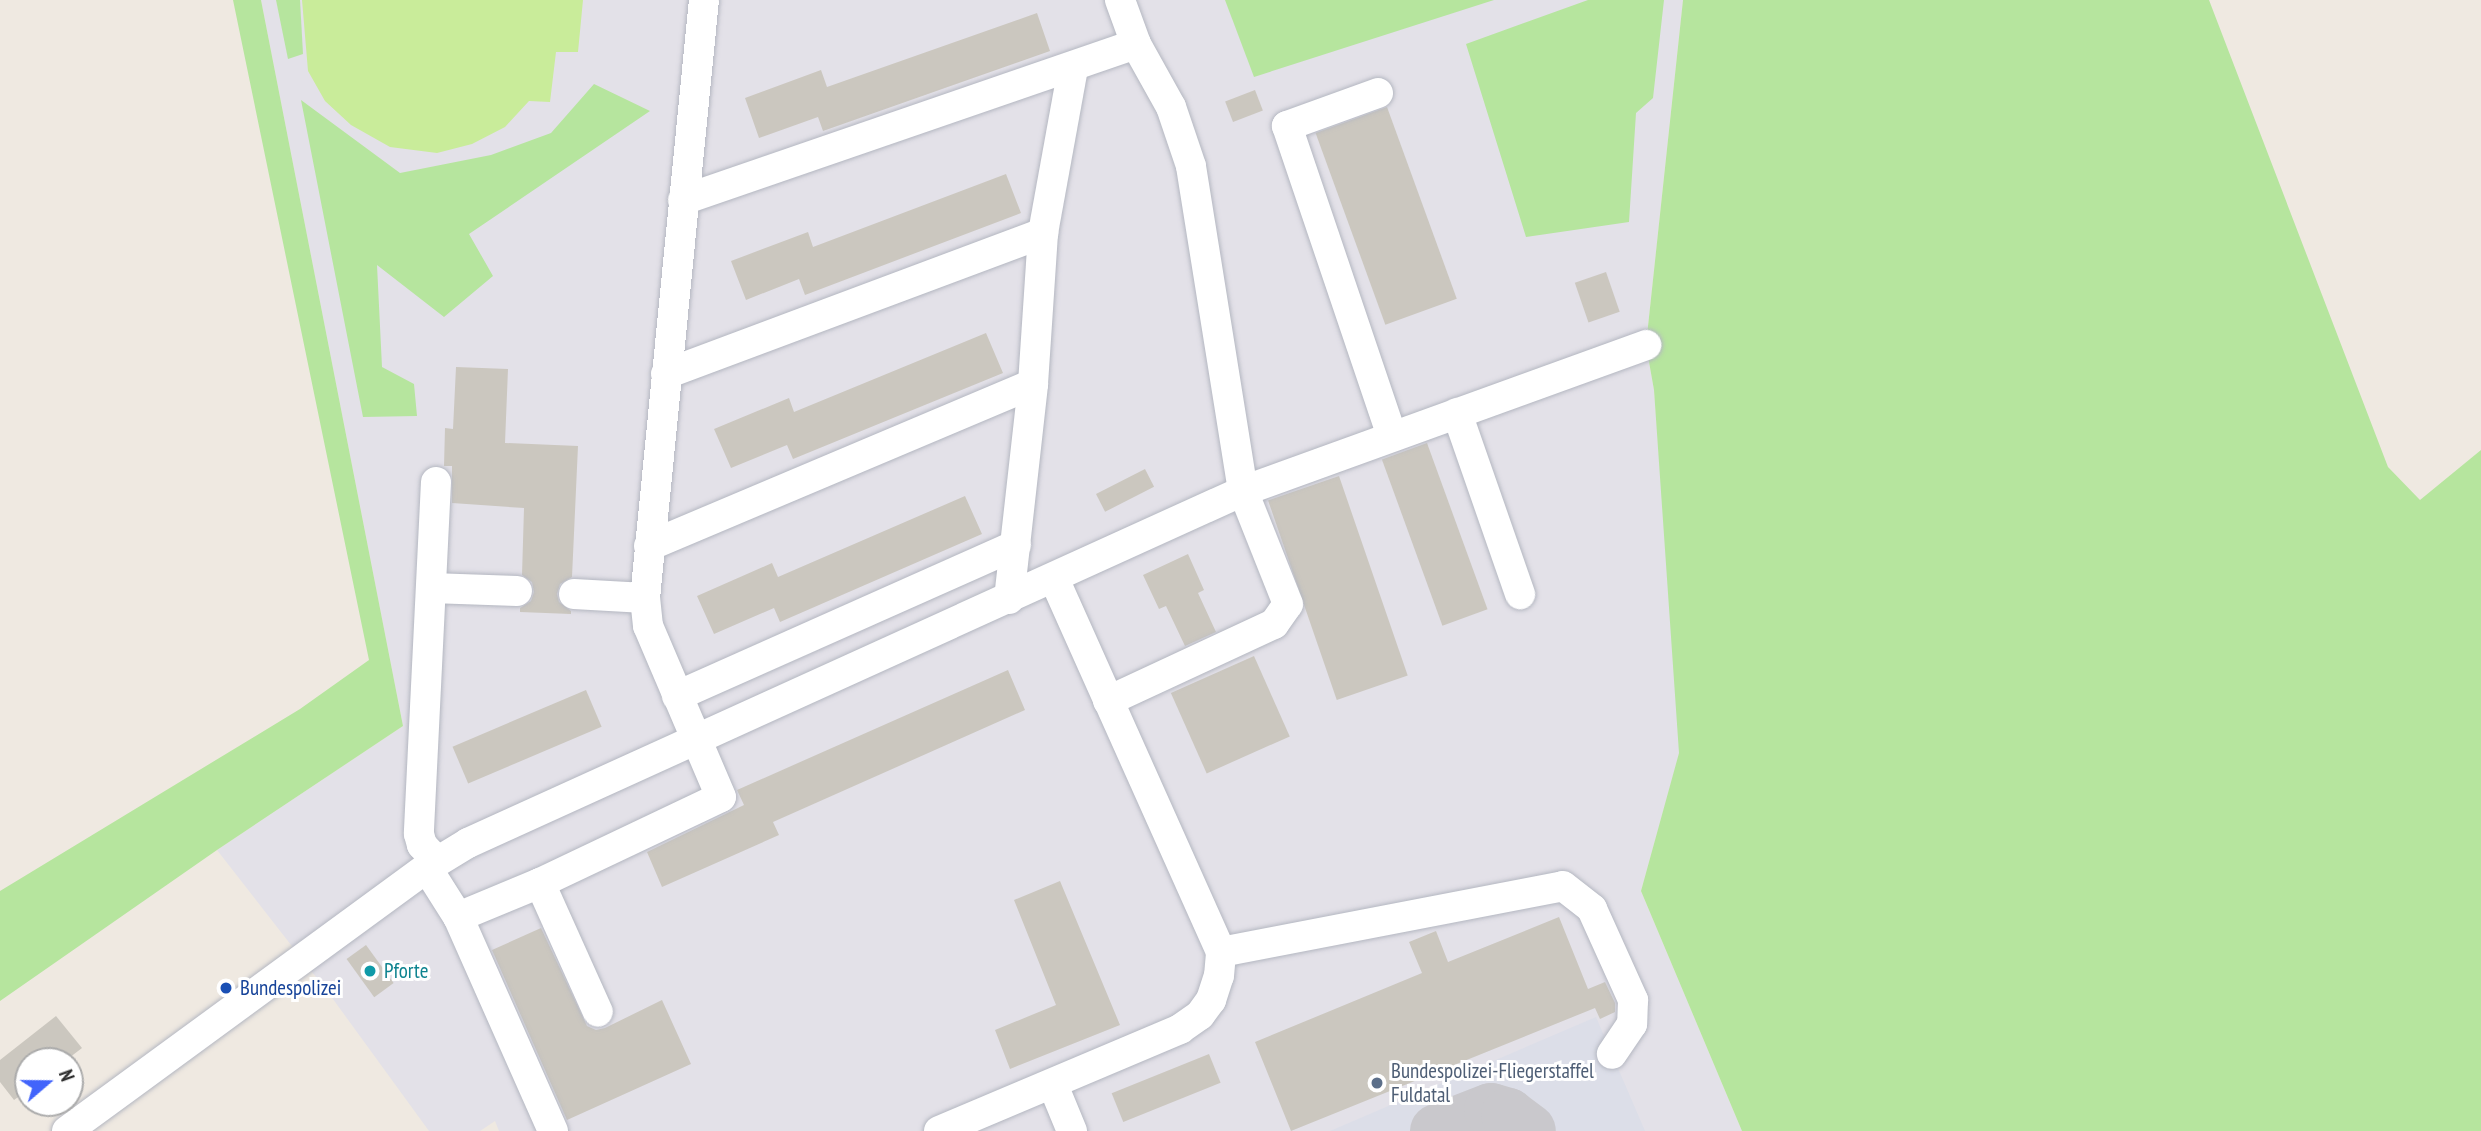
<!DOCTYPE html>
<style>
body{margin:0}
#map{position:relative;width:2481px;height:1131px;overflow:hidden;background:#efe9e1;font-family:"PT Sans Narrow",sans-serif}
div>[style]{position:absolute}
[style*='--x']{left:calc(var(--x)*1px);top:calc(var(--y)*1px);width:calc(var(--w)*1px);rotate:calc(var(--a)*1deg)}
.industrial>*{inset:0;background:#e3e1e8}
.airport>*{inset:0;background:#dcdee8}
.green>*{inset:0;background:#b6e59e}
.pitch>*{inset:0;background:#c9ec9a}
.taxiway>*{height:54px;margin:-27px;padding:0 27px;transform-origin:27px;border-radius:27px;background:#c9c8cc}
.building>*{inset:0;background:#cbc7bf;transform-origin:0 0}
.roads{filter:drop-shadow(0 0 2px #b4b7c1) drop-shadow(0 0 2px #b4b7c1)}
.minor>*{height:30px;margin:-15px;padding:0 15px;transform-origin:15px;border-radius:15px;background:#fff}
.dots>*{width:19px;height:19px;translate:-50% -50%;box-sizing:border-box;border:4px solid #fff;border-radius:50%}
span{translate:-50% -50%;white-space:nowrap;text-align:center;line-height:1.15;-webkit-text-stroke:6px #fff;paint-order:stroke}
.culture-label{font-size:21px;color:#0d838f}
.left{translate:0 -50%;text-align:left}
.transit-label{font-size:21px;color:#164399}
.service-label{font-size:21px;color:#4e5e75}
.north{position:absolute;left:14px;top:1047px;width:70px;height:70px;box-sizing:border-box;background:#fff;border:2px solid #ababab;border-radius:50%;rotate:70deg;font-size:19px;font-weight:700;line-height:28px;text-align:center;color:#2e2e2e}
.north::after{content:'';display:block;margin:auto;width:24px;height:32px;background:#4264fb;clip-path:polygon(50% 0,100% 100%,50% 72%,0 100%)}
</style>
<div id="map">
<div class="industrial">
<i style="clip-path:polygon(261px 0,1683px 0,1646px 345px,1654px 390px,1681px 747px,1641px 891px,1742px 1131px,499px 1131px,495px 1121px,480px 1131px,429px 1131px,330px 995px,217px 850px,403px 726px)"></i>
</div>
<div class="airport">
<i style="clip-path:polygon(1596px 1017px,1645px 1131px,1330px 1131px)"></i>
</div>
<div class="green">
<i style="clip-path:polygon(233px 0,261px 0,403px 726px,217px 850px,0 1001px,0 891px,300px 709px,369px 660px)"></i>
<i style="clip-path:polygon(276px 0,300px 0,303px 54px,288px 59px)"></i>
<i style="clip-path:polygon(1225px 0,1494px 0,1254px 77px)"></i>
<i style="clip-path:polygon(1588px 0,1664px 0,1653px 98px,1636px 113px,1629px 222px,1526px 237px,1466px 44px)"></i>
<i style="clip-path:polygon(1683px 0,2209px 0,2388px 467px,2420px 500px,2481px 450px,2481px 1131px,1742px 1131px,1641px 891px,1679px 753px,1654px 390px,1646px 345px)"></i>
<i style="clip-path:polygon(594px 84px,650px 111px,469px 234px,493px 276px,444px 317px,377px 265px,382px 367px,414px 384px,417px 416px,363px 417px,301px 100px,400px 173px,491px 155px,551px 133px)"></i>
</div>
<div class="pitch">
<i style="clip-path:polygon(302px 0,583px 0,578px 52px,556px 52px,550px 102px,529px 101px,505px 127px,472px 144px,437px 153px,390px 147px,351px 125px,325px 101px,308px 71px)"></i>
</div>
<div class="taxiway">
<i style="--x:1437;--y:1131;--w:58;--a:-21.3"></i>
<i style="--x:1491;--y:1110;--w:18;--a:16"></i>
<i style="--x:1508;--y:1115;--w:26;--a:37"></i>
</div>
<div class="building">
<i style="clip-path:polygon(1037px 13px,1050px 51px,823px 131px,818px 117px,759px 138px,745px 98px,821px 70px,827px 87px)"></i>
<i style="left:1255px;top:90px;width:22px;height:32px;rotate:69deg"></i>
<i style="left:1387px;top:107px;width:204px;height:76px;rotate:70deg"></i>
<i style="clip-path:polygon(1006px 174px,1021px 213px,805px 295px,799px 279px,746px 300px,731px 261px,808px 232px,813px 247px)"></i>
<i style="left:1606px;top:272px;width:42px;height:33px;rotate:71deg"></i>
<i style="clip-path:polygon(986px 333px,1003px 373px,793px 459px,787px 445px,731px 468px,714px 429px,789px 398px,794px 412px)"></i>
<i style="clip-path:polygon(456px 367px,508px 369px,505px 443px,578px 446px,572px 577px,560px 584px,557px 594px,559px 602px,571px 611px,571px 614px,520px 612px,520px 608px,531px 601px,534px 592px,532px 582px,522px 575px,524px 508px,452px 503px,452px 466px,444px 466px,445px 428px,453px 429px)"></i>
<i style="left:1427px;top:443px;width:177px;height:48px;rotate:70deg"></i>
<i style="left:1145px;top:469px;width:20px;height:55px;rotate:63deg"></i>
<i style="left:1339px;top:476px;width:211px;height:75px;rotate:71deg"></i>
<i style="clip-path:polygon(965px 496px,982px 534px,780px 622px,774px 608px,714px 634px,697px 596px,772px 563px,778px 577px)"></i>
<i style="clip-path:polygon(1188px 554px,1204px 590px,1198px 593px,1216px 632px,1185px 646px,1166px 606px,1159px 609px,1143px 575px)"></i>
<i style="left:1254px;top:656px;width:88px;height:91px;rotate:66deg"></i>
<i style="clip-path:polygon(1008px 670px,1025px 710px,773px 822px,779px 835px,662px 887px,647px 852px,744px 805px,737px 790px)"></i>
<i style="left:586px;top:690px;width:40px;height:145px;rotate:67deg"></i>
<i style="clip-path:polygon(1060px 881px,1120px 1025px,1010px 1069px,995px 1030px,1056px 1005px,1014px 900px)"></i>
<i style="clip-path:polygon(1559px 917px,1588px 989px,1605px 982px,1615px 1003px,1615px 1012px,1600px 1019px,1595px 1008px,1291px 1131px,1255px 1042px,1422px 973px,1409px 942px,1436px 931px,1448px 962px)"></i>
<i style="clip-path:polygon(541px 928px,587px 1026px,596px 1030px,605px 1028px,662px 1000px,691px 1064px,567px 1120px,492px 950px)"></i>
<i style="left:366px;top:945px;width:47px;height:24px;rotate:54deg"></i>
<i style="clip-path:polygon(56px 1016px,82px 1048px,65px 1061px,28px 1061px,28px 1090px,14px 1100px,0 1082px,0 1060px)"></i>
<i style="left:1209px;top:1054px;width:31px;height:105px;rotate:68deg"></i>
</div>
<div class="roads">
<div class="minor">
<i style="--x:1378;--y:93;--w:97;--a:160.1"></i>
<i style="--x:1287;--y:126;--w:327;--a:71.3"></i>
<i style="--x:683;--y:200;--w:479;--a:-19"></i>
<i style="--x:666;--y:374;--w:403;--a:-20.5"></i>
<i style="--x:1457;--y:413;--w:192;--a:70.8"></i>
<i style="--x:436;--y:482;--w:352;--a:92.8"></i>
<i style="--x:419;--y:834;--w:11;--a:75"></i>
<i style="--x:422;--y:845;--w:22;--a:47"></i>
<i style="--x:649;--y:546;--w:417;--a:-22.9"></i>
<i style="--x:431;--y:588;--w:86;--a:2"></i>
<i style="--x:574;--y:594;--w:71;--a:3.2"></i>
<i style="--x:1009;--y:599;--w:216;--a:-83.6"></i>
<i style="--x:1033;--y:384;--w:151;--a:-86.2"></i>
<i style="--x:1043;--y:233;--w:168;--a:-79.7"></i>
<i style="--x:677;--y:696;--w:371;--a:-24"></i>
<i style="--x:1108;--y:701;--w:183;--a:-24.9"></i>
<i style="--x:1274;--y:624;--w:24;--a:-55"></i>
<i style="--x:1288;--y:604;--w:122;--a:-111.7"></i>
<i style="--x:1243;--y:491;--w:329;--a:-99.1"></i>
<i style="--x:1191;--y:166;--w:62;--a:-108.7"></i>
<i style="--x:1171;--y:107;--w:72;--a:-119.1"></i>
<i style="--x:1136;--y:44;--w:47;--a:-110"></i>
<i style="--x:427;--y:868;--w:58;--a:57.7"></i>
<i style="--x:540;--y:883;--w:141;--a:65.8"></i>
<i style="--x:1221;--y:952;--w:348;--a:-10.9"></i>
<i style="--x:1563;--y:886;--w:37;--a:38"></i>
<i style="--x:1592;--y:909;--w:100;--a:65.7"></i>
<i style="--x:1633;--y:1000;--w:24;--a:92"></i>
<i style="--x:1632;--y:1024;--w:36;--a:124"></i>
<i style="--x:1053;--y:1085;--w:50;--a:67.6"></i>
<i style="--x:67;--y:1131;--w:446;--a:-36.2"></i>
<i style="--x:427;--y:868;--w:48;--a:-31.4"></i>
<i style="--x:468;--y:843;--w:851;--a:-24.43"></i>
<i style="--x:1243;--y:491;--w:429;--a:-19.9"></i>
<i style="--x:553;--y:1131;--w:234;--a:-113.9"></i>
<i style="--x:458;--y:917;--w:89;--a:-22.5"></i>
<i style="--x:540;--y:883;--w:200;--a:-25.4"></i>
<i style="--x:721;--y:797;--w:186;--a:-113.1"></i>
<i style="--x:648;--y:626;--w:28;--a:-96"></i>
<i style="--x:645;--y:598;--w:601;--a:-84.37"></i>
<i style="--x:939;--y:1131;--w:262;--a:-22.9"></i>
<i style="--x:1180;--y:1029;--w:24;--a:-35"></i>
<i style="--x:1200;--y:1015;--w:19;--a:-54"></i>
<i style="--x:1211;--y:1000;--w:25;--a:-72"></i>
<i style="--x:1219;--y:976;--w:24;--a:-85"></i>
<i style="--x:1221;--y:952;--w:410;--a:-114.1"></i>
</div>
</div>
<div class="dots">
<i style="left:370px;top:971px;background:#0f9aa8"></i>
<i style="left:226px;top:988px;background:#1a4fb4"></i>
<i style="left:1377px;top:1083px;background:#5c6f8a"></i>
</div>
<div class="culture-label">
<span class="left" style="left:384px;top:971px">Pforte</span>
</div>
<div class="transit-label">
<span class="left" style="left:240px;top:988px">Bundespolizei</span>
</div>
<div class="service-label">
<span class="left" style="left:1391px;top:1083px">Bundespolizei-Fliegerstaffel<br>Fuldatal</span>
</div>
<div class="north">N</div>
</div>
